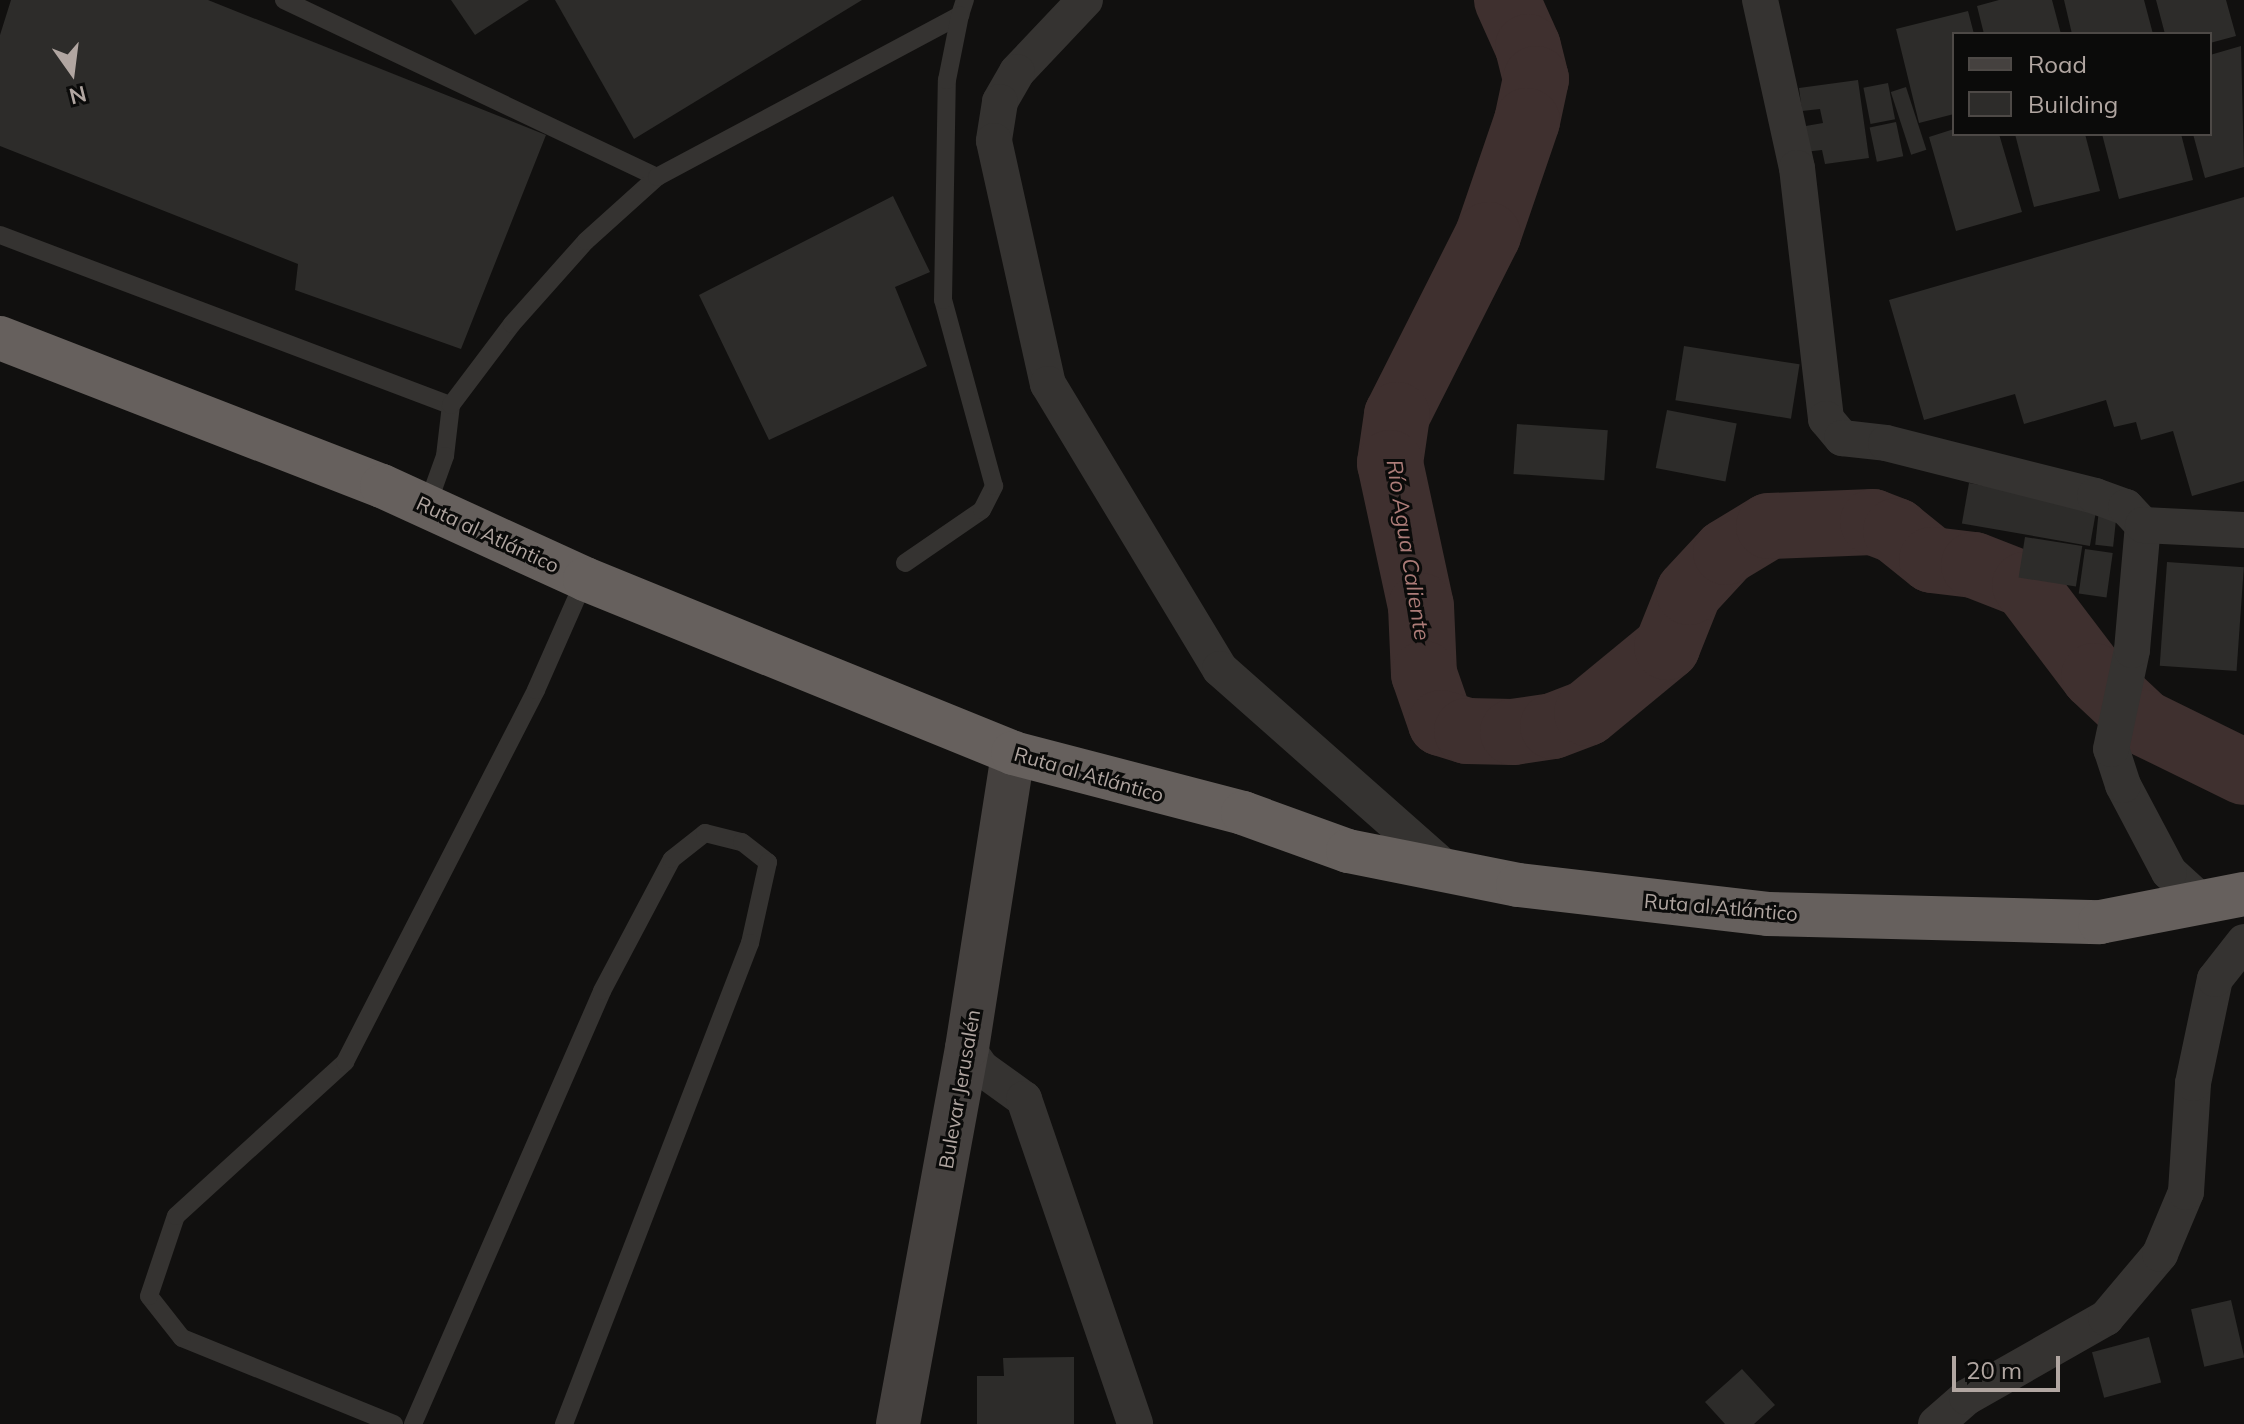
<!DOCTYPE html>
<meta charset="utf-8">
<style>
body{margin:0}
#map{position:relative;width:2244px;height:1424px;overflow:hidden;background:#11100f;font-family:Mulish,sans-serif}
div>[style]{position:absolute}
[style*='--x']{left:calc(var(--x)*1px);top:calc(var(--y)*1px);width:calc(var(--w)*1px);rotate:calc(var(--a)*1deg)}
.river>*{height:66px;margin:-33px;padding:0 33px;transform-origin:33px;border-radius:33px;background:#3f302f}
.building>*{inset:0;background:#2d2c2a;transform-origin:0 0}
.lane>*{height:18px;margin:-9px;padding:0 9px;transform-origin:9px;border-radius:9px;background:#353331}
.street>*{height:36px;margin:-18px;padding:0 18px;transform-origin:18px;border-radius:18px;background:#353331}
.secondary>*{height:44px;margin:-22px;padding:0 22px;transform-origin:22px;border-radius:22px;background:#45413f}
.highway>*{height:44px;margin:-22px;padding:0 22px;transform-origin:22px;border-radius:22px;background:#66605d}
span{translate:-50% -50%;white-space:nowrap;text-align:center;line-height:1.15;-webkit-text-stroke:6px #0b0b0a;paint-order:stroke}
.street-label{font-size:20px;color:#b1a6a1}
.water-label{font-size:22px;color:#ac7c78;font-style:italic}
.legend{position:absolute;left:1952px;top:32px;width:260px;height:104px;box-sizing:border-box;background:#0b0b0a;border:2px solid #4d4946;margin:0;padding:10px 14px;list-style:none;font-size:24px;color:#b1a6a1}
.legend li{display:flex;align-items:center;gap:16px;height:40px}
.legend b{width:40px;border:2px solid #4d4946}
.north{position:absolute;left:32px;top:32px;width:80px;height:80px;-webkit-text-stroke:6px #0b0b0a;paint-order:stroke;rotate:166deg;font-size:22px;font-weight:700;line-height:32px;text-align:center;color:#b1a6a1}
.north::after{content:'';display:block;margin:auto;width:28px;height:36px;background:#b1a6a1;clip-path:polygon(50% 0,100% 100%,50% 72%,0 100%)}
.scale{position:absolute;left:1952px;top:1356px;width:108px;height:36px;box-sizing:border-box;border:4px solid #b1a6a1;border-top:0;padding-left:10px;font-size:24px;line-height:28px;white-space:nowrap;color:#b1a6a1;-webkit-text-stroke:6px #0b0b0a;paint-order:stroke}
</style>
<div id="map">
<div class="river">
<i style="--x:1507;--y:0;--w:51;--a:65.9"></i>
<i style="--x:1528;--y:47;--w:33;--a:76"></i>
<i style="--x:1536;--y:79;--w:43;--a:102.1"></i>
<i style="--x:1527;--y:121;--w:120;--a:108.9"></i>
<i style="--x:1488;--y:235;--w:202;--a:116.8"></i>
<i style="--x:1397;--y:415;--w:49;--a:98.3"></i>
<i style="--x:1390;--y:463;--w:146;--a:77.8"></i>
<i style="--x:1421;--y:606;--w:68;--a:87.5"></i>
<i style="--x:1424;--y:674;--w:52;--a:70.9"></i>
<i style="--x:1441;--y:723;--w:27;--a:17"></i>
<i style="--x:1467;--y:731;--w:46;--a:1.2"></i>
<i style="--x:1513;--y:732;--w:40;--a:-8.5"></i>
<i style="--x:1553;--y:726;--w:36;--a:-21"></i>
<i style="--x:1587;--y:713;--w:104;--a:-39.5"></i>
<i style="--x:1667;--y:647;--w:59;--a:-68.2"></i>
<i style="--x:1689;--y:592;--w:54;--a:-47.2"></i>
<i style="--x:1726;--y:552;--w:50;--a:-31.2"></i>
<i style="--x:1769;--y:526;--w:104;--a:-2.2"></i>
<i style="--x:1873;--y:522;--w:25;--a:21"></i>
<i style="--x:1896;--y:531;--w:46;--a:38.9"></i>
<i style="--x:1932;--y:560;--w:42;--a:6.8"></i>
<i style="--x:1974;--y:565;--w:55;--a:21.4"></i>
<i style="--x:2025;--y:585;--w:114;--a:52.8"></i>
<i style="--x:2094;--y:676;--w:69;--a:43.2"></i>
<i style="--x:2144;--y:723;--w:111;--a:26.1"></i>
</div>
<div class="building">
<i style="clip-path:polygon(11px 0,208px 0,546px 135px,461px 349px,295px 290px,298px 264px,0 146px,0 35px)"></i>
<i style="clip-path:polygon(451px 0,529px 0,475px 35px)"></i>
<i style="clip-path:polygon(555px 0,862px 0,634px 139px)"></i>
<i style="clip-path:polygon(1999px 0,2052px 0,2061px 34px,1984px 34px,1977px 6px)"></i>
<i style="clip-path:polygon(2064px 0,2144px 0,2153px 34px,2072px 34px)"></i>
<i style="clip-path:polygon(2156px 0,2226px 0,2236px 36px,2210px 43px,2210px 34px,2165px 34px)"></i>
<i style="clip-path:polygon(1968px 11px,1974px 34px,1954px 34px,1954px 114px,1919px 123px,1896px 29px)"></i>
<i style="clip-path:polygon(2241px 46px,2244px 167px,2205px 178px,2193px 134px,2210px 134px,2210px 55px)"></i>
<i style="clip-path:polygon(1858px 80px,1869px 158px,1825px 164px,1822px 150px,1804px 152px,1800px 127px,1823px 123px,1820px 109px,1802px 111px,1799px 88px)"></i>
<i style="left:1888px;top:83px;width:37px;height:25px;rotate:79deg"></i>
<i style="left:1906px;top:87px;width:66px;height:16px;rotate:72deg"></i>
<i style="left:1896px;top:122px;width:35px;height:27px;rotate:78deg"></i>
<i style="clip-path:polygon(1954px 129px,1954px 134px,1999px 134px,2022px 212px,1956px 231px,1929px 137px)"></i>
<i style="clip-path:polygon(2015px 134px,2085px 134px,2100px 191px,2034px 207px)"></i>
<i style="clip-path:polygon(2102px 134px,2181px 134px,2193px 180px,2119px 199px)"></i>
<i style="clip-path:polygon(893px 196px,930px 272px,895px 287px,927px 366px,769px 440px,699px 295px)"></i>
<i style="clip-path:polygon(2244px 197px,2244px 481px,2192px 496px,2173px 431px,2141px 440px,2136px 422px,2114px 427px,2106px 400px,2024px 424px,2015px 394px,1924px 420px,1889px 300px)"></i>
<i style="left:1684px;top:346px;width:117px;height:55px;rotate:9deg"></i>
<i style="left:1667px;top:410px;width:71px;height:59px;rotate:11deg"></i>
<i style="left:1517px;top:424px;width:91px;height:50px;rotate:4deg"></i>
<i style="left:1969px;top:483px;width:130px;height:41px;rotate:10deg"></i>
<i style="left:2099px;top:509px;width:18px;height:36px;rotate:6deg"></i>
<i style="left:2025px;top:537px;width:58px;height:41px;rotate:9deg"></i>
<i style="left:2085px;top:549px;width:28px;height:45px;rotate:8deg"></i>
<i style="left:2167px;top:562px;width:77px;height:104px;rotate:4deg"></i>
<i style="left:2231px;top:1300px;width:59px;height:41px;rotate:77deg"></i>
<i style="left:2149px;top:1337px;width:47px;height:59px;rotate:75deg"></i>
<i style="clip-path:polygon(1074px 1357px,1074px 1424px,977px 1424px,977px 1376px,1004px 1376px,1003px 1358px)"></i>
<i style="clip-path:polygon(1742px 1369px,1775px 1405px,1754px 1424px,1725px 1424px,1705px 1402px)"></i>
</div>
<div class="lane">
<i style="--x:284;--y:0;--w:413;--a:25.4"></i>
<i style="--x:0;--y:235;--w:482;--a:20.7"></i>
<i style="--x:451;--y:405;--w:51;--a:96.7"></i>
<i style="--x:445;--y:456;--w:53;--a:109.8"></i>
<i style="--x:451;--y:405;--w:101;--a:-53"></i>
<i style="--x:512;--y:324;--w:111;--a:-48.3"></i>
<i style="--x:586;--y:241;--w:96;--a:-42"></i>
<i style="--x:657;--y:177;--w:344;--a:-28.1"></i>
<i style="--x:960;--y:15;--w:16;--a:-72"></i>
<i style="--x:905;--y:563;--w:93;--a:-34.5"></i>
<i style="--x:982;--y:510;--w:27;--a:-63"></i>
<i style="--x:994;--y:486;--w:193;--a:-105.3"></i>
<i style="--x:943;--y:300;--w:220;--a:-89"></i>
<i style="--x:947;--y:80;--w:66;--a:-78.7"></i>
<i style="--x:394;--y:1424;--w:229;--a:-157.9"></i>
<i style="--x:182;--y:1338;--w:53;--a:-128.2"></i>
<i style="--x:149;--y:1296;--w:84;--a:-71.4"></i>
<i style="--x:176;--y:1216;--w:229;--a:-42.3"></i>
<i style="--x:345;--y:1062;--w:418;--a:-62.8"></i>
<i style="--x:536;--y:690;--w:121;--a:-66.2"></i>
<i style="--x:413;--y:1424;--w:472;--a:-66.4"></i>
<i style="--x:602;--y:991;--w:149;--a:-62.1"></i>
<i style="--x:672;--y:859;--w:42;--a:-38.2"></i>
<i style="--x:705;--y:833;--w:38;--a:14"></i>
<i style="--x:742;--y:842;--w:33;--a:38"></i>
<i style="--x:768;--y:862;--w:83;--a:102.5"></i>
<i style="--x:750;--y:943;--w:516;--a:111.14"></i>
</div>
<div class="street">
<i style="--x:1085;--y:0;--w:99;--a:133.4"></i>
<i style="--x:1017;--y:72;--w:34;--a:120"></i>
<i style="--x:1000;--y:102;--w:39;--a:99"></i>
<i style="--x:994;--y:141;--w:249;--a:77.5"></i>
<i style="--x:1048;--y:384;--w:333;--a:58.9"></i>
<i style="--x:1220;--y:669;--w:305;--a:41.5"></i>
<i style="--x:1760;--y:0;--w:172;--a:77.6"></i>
<i style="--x:1797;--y:168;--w:253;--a:83.4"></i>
<i style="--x:1826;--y:419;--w:25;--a:50"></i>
<i style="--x:1842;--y:438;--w:44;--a:6.5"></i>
<i style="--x:1886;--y:443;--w:216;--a:14.2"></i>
<i style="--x:2095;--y:496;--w:33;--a:20"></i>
<i style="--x:2126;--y:507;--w:25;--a:47"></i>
<i style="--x:2203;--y:903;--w:46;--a:-137.6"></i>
<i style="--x:2169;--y:872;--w:98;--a:-117.9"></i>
<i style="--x:2123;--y:785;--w:38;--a:-108"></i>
<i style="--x:2111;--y:749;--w:101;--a:-78"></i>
<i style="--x:2132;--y:650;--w:125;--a:-85"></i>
<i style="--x:2143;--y:525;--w:101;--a:2.8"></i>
<i style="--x:967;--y:1048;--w:24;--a:55"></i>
<i style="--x:981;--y:1068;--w:53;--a:35.8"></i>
<i style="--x:1024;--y:1099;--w:343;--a:71.1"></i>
<i style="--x:1936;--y:1424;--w:41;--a:-41.1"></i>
<i style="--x:1967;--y:1397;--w:160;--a:-29.6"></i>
<i style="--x:2106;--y:1318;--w:84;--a:-49.8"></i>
<i style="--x:2160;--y:1254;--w:67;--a:-67.2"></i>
<i style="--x:2186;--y:1192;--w:109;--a:-86.3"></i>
<i style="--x:2193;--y:1083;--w:106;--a:-78.1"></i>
<i style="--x:2215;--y:979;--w:47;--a:-51.9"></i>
</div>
<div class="secondary">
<i style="--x:898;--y:1424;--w:382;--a:-79.6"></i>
<i style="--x:967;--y:1048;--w:299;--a:-81.1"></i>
</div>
<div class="highway">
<i style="--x:0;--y:338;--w:410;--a:21.2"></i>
<i style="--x:382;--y:486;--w:223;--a:24.6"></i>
<i style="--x:585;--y:579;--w:462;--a:22.1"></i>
<i style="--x:1013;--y:753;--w:238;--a:14.6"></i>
<i style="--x:1243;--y:813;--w:112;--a:19.9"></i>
<i style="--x:1348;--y:851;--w:173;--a:11.3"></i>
<i style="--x:1518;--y:885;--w:251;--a:6.6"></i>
<i style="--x:1767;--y:914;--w:333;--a:1.4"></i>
<i style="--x:2100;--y:922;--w:147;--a:-11"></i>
</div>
<div class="street-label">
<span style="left:488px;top:534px;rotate:25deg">Ruta al Atlántico</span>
<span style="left:1089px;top:774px;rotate:16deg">Ruta al Atlántico</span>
<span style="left:1721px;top:907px;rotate:5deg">Ruta al Atlántico</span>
<span style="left:959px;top:1089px;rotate:-80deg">Bulevar Jerusalén</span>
</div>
<div class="water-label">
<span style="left:1408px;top:550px;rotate:81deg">Río Agua Caliente</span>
</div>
<ul class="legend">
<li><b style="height:10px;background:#45413f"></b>Road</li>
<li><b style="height:22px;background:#2d2c2a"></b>Building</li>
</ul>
<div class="north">N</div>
<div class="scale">20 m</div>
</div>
